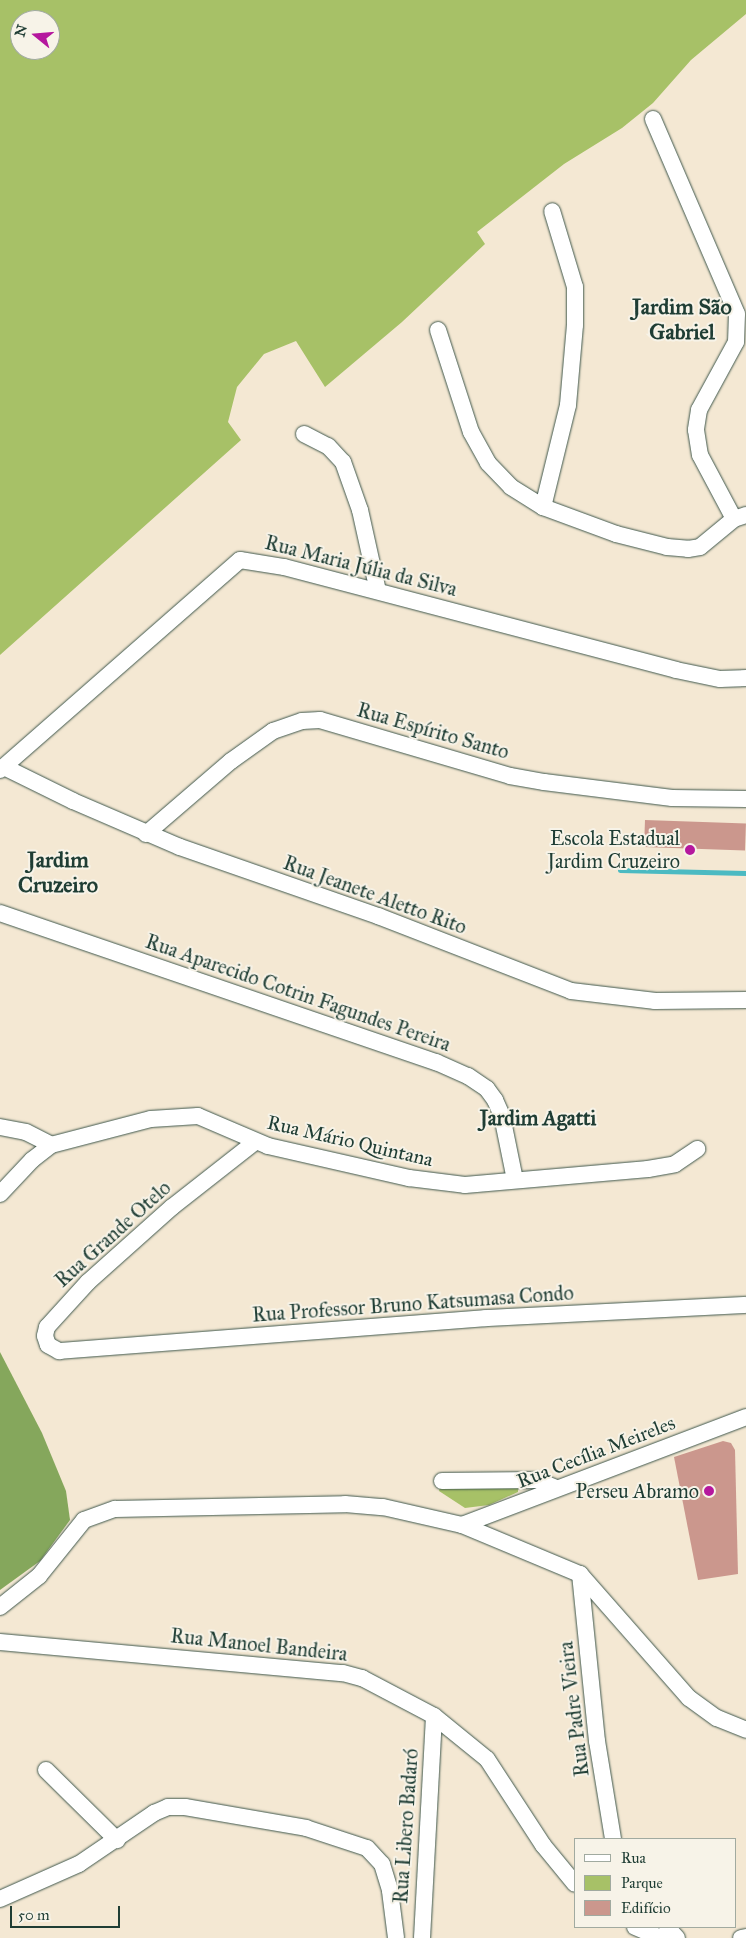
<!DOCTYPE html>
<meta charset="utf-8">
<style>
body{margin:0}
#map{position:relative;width:746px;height:1938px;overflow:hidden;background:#f4e8d3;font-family:"IM FELL Great Primer",serif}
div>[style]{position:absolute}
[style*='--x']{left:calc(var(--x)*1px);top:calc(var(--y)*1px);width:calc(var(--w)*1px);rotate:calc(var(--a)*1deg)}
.green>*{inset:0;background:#a7c167}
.forest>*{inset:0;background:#85a75c}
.stream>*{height:4.5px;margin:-2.25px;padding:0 2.25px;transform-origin:2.25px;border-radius:2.25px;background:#4bbac2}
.building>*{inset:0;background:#cb978d;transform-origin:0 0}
.roads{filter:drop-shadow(0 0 1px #3f574c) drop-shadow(0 0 1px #3f574c)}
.street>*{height:16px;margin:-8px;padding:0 8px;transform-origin:8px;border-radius:8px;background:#fff}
.dots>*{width:14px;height:14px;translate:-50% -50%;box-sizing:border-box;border:2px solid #f7f3e8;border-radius:50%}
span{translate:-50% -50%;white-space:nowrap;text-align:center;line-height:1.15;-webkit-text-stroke:4px #f7f3e8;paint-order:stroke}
.street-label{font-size:20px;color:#1f3d34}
.poi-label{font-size:20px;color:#1f3d34}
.right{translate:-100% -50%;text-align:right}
.neighbourhood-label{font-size:21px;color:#1f3d34;font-weight:700}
.quarter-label{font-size:22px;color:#1f3d34;font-weight:700}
.legend{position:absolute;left:574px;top:1838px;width:162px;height:90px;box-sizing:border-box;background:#f7f3e8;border:1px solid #a1aaa0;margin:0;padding:6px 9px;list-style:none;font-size:15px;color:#1f3d34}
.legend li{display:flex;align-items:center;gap:10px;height:25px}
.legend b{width:25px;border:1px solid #a1aaa0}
.north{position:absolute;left:10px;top:10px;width:50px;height:50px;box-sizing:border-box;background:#f7f3e8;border:1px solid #a1aaa0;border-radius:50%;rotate:287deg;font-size:14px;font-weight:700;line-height:20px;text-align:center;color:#1f3d34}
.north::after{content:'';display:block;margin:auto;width:18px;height:22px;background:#b5179e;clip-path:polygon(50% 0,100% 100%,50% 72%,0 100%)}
.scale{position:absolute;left:10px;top:1906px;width:110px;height:22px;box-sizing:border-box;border:2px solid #1f3d34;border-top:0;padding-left:6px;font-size:15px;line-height:18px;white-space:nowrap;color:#1f3d34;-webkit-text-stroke:4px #f7f3e8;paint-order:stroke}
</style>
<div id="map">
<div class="green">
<i style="clip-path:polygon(evenodd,0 0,746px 0,746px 14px,691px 60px,653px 103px,622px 128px,564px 164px,477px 232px,485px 244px,402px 322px,325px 387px,296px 341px,264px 354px,237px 387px,228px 422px,241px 440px,0 655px,0 0,20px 20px,50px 20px,50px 50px,20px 50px,20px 20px)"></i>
<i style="clip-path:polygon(441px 1482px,518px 1482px,518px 1492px,489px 1505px,465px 1508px,439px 1491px)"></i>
</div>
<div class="forest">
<i style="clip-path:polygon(0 1352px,42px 1433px,66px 1491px,70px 1520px,40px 1561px,0 1590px)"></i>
</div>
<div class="stream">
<i style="--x:620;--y:870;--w:126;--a:1.4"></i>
</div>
<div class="building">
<i style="left:645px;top:820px;width:101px;height:27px;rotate:2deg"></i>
<i style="clip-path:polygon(723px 1441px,731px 1443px,735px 1450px,738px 1574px,698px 1580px,674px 1457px)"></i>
</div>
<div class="roads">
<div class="street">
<i style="--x:653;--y:119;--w:212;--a:66.7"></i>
<i style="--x:737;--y:314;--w:28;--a:92"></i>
<i style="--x:736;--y:342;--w:77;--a:118.6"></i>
<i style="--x:699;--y:410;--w:20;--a:99"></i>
<i style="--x:696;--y:430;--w:25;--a:81"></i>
<i style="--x:700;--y:455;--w:72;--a:62"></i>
<i style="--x:438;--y:330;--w:107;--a:72.1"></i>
<i style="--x:471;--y:432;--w:35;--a:61"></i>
<i style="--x:488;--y:463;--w:33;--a:46"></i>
<i style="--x:511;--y:487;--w:38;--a:32"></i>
<i style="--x:543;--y:507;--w:78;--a:20.3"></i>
<i style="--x:616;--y:534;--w:53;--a:14.3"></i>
<i style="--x:667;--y:547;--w:21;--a:5"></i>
<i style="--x:688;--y:549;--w:12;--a:-9"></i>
<i style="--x:700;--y:547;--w:44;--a:-39.5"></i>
<i style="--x:734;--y:519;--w:13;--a:-18"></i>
<i style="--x:304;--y:434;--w:27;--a:27"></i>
<i style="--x:328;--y:446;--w:22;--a:47"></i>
<i style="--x:343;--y:462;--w:51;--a:70.5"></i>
<i style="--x:360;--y:510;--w:83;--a:77.5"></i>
<i style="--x:543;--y:507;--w:105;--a:-76.2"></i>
<i style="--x:568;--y:405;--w:80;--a:-85"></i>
<i style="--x:575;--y:325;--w:38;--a:-90"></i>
<i style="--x:575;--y:287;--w:79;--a:-106.8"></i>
<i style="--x:4;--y:767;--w:77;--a:26.2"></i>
<i style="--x:73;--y:801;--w:116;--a:23.3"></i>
<i style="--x:180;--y:847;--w:210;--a:19.2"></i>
<i style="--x:378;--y:916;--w:207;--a:21.2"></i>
<i style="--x:571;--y:991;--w:85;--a:6.8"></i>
<i style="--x:655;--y:1001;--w:91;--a:-0.6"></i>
<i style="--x:0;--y:770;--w:319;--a:-41.2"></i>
<i style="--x:240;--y:560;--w:45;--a:9"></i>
<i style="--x:284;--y:567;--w:405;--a:14.7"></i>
<i style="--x:676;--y:670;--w:45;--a:11.6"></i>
<i style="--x:720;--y:679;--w:26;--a:-2"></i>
<i style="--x:146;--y:834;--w:112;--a:-40.7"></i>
<i style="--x:231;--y:761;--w:52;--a:-35.5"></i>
<i style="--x:273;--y:731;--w:31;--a:-19"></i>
<i style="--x:302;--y:721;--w:18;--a:-3"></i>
<i style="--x:320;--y:720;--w:198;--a:16.4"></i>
<i style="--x:510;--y:776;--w:35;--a:10"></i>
<i style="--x:544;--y:782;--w:129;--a:7.1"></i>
<i style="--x:672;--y:798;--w:74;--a:0.8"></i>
<i style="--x:0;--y:913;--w:461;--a:18.9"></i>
<i style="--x:436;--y:1062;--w:35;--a:24"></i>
<i style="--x:468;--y:1076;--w:23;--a:34"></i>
<i style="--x:487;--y:1089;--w:14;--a:54"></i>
<i style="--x:495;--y:1100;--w:17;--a:66"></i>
<i style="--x:502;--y:1116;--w:65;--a:78.5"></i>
<i style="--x:0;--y:1127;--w:26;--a:11"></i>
<i style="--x:26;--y:1132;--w:28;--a:27"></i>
<i style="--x:51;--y:1145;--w:103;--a:-14.6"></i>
<i style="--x:151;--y:1119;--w:47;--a:-3.7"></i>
<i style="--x:198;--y:1116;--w:76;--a:23.2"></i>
<i style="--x:268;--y:1146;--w:145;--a:12.8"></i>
<i style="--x:409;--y:1178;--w:56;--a:7.1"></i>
<i style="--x:465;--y:1185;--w:184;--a:-5"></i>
<i style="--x:648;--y:1169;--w:27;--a:-10"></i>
<i style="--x:675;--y:1164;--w:27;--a:-34"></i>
<i style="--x:255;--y:1142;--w:105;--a:141.9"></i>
<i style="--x:172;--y:1207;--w:113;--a:138.2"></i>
<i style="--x:88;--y:1282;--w:61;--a:132.3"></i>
<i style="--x:47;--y:1327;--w:9;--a:103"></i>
<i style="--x:45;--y:1336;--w:9;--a:72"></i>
<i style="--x:48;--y:1345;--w:13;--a:29"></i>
<i style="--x:59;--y:1351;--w:428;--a:-4.4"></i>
<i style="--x:486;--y:1318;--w:260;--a:-2.9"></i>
<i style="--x:0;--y:1194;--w:47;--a:-46.7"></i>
<i style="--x:32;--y:1160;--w:24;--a:-38"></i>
<i style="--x:442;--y:1481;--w:95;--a:-0.6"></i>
<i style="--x:537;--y:1480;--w:21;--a:23"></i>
<i style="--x:462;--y:1525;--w:304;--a:-20.8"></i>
<i style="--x:580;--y:1574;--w:168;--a:84.2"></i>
<i style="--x:597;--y:1741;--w:99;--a:80.7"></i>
<i style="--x:0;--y:1607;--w:50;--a:-38.5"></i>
<i style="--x:39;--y:1576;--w:72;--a:-51.2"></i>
<i style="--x:84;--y:1520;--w:33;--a:-20"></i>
<i style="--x:115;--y:1509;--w:230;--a:-1.2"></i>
<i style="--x:345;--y:1504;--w:38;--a:5"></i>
<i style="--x:383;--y:1507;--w:81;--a:12.8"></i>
<i style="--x:462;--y:1525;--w:128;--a:22.6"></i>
<i style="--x:580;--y:1574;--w:165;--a:48.7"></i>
<i style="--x:689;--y:1698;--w:34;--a:36"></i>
<i style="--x:717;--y:1718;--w:31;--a:22"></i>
<i style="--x:0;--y:1642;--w:344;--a:5.2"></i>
<i style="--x:343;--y:1673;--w:20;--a:15"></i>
<i style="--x:362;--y:1678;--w:81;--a:27.8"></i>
<i style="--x:434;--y:1716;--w:68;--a:39.1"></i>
<i style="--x:487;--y:1759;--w:103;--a:56.9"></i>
<i style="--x:543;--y:1845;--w:50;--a:50.6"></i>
<i style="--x:46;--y:1770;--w:100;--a:44.6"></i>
<i style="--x:0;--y:1899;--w:86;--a:-23.9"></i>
<i style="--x:79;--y:1864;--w:91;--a:-34.2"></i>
<i style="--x:154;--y:1813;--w:15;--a:-23"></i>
<i style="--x:168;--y:1807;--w:17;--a:0"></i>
<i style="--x:185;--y:1807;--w:123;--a:9.8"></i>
<i style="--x:306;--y:1828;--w:64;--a:18.2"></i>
<i style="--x:367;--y:1848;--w:22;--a:47"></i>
<i style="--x:382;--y:1864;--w:28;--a:73"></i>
<i style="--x:390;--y:1891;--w:47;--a:82.7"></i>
<i style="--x:635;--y:1927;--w:28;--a:23"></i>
<i style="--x:667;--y:1927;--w:15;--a:48"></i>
<i style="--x:422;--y:1938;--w:222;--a:-86.9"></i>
<i style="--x:741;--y:1938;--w:5;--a:-11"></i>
</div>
</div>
<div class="dots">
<i style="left:690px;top:850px;background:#b5179e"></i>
<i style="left:709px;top:1491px;background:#b5179e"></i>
</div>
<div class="street-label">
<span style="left:361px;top:566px;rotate:14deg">Rua Maria Júlia da Silva</span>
<span style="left:433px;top:731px;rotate:16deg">Rua Espírito Santo</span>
<span style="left:375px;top:895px;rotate:20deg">Rua Jeanete Aletto Rito</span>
<span style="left:298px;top:993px;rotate:19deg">Rua Aparecido Cotrin Fagundes Pereira</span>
<span style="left:350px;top:1141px;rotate:13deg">Rua Mário Quintana</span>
<span style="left:113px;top:1234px;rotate:-42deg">Rua Grande Otelo</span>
<span style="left:413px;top:1304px;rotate:-4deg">Rua Professor Bruno Katsumasa Condo</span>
<span style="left:596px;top:1452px;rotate:-21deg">Rua Cecília Meireles</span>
<span style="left:259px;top:1645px;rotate:6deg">Rua Manoel Bandeira</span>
<span style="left:574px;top:1709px;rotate:-97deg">Rua Padre Vieira</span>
<span style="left:406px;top:1826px;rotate:-86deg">Rua Libero Badaró</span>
</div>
<div class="poi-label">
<span class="right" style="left:680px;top:850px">Escola Estadual<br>Jardim Cruzeiro</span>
<span class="right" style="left:699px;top:1491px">Perseu Abramo</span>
</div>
<div class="neighbourhood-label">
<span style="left:538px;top:1118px">Jardim Agatti</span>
</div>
<div class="quarter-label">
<span style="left:682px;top:319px">Jardim São<br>Gabriel</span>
<span style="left:58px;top:872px">Jardim<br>Cruzeiro</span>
</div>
<ul class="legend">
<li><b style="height:6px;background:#fff"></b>Rua</li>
<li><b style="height:14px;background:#a7c167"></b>Parque</li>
<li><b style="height:14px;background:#cb978d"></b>Edifício</li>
</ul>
<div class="north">N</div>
<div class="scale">50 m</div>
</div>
